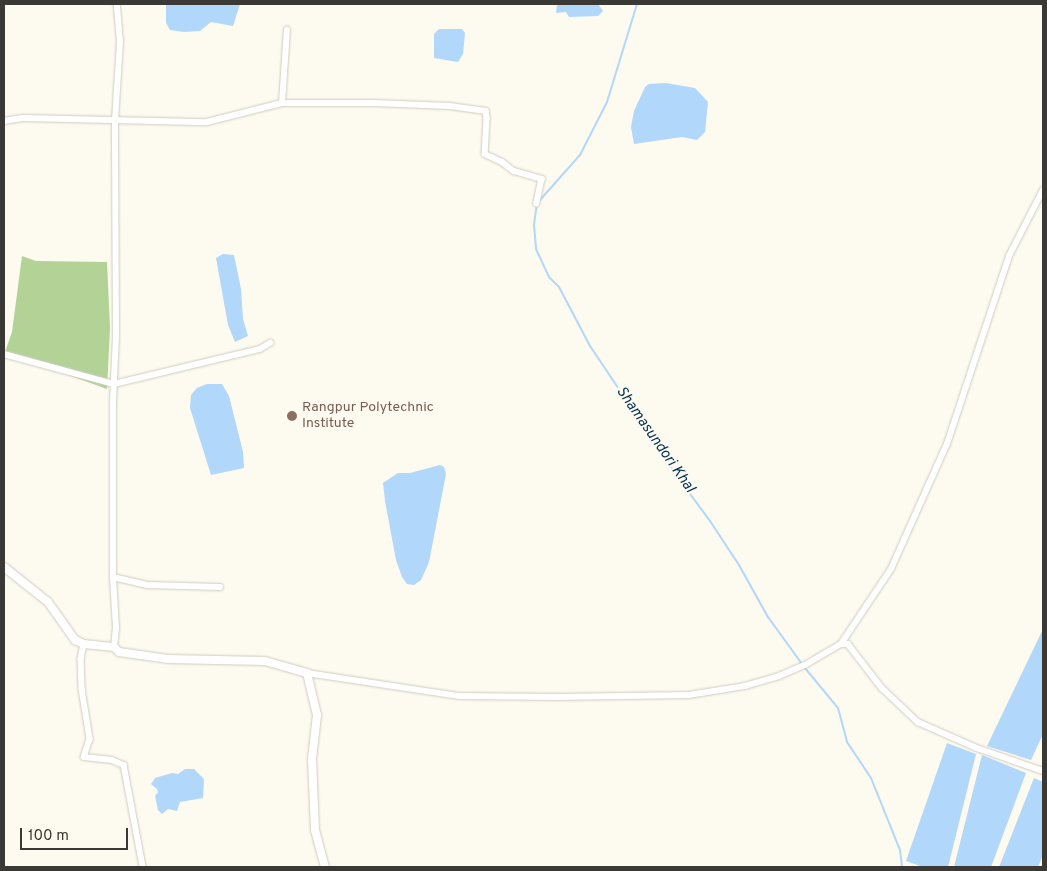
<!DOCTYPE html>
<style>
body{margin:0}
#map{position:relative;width:1047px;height:871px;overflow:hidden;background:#fdfaef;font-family:Overpass,sans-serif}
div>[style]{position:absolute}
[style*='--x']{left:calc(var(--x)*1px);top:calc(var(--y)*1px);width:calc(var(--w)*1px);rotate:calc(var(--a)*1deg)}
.green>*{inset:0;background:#b2d296}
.water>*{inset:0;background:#b1d7fa}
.stream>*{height:2px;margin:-1px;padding:0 1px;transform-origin:1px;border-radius:1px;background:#b1d7fa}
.roads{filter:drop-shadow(0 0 1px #cfccc1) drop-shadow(0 0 1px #cfccc1)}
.street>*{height:5.5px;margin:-2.75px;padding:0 2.75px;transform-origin:2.75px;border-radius:2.75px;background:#fff}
.secondary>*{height:8px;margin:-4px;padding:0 4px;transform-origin:4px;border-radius:4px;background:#fff}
.dots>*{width:14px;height:14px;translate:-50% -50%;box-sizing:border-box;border:2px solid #fdfaef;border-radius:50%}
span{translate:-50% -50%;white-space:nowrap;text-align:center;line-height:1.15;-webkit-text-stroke:5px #fdfaef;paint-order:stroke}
.education-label{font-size:14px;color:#785e54}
.left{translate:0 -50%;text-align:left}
.water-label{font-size:15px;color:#003155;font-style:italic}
.frame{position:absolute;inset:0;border:5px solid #3b3935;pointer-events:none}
.scale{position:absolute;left:20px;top:828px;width:108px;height:22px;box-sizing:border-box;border:2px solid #3b3935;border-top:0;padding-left:6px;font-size:15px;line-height:18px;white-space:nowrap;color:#3b3935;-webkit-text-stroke:4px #fdfaef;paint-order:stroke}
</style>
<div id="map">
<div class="green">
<i style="clip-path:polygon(22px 256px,36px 261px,107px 262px,110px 328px,107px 389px,5px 352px,12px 332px)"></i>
</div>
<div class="water">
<i style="clip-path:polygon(166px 4px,240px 4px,233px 26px,211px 22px,200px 31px,184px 32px,170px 30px,166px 23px)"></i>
<i style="clip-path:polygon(557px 4px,598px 4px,603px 11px,598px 16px,569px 17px,566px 12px,556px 13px)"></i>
<i style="clip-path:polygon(439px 29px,462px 29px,465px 33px,463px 54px,458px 62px,434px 58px,434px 34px)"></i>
<i style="clip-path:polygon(666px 83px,695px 88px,708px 102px,705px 132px,697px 140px,682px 137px,634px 144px,631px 127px,634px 111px,645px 87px,649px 84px)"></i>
<i style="clip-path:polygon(223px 254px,234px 255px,241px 289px,243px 319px,248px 336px,235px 342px,228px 325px,216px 258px)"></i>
<i style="clip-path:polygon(207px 384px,222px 384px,229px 396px,243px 452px,244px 468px,211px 475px,190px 408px,191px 395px,197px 388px)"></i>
<i style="clip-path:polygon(440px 465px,444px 467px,446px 474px,429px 562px,421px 580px,414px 585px,407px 584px,402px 577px,396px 560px,385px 501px,383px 483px,398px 473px,410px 473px)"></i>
<i style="clip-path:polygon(1043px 629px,1043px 734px,1031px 760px,987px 746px)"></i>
<i style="clip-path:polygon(947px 743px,976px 754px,948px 867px,923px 867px,906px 861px)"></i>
<i style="clip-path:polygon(982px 755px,1026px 773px,991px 867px,954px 867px)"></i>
<i style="clip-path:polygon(185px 769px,194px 769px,204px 779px,203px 798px,180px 802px,177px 811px,168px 809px,162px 814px,158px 810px,155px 796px,158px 792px,157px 789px,151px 784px,155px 778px,172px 773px,178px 774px)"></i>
<i style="clip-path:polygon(1034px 778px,1043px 782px,1043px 855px,1038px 867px,999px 867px)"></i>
</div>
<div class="stream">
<i style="--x:540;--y:200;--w:60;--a:-48.4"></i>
<i style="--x:580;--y:155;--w:59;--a:-63"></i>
<i style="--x:607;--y:102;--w:102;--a:-73"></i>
<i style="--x:537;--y:203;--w:22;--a:98"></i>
<i style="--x:534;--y:225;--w:24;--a:85"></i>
<i style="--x:536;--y:249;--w:31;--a:65"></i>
<i style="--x:549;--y:277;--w:14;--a:45"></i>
<i style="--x:559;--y:287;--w:67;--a:62.3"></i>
<i style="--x:590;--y:346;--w:165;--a:56.1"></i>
<i style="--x:682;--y:483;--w:47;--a:53.6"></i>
<i style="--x:710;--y:521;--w:53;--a:56.6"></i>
<i style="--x:739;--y:565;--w:60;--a:60.9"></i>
<i style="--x:768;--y:617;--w:58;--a:54.1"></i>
<i style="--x:805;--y:668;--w:52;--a:50.5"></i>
<i style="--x:838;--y:708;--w:35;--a:75"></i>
<i style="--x:847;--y:742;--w:43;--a:56.3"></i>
<i style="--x:871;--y:778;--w:78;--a:68.1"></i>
<i style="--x:900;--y:850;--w:17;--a:83"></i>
</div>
<div class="roads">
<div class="street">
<i style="--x:282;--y:103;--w:73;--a:-86.1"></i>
<i style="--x:4;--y:121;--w:20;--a:-9"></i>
<i style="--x:24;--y:118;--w:183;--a:1.3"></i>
<i style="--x:207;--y:122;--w:77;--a:-14.2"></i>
<i style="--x:282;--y:103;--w:92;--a:0"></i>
<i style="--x:374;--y:103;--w:76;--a:2.3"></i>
<i style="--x:450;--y:106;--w:36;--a:8"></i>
<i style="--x:486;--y:111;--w:7;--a:82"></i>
<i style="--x:487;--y:118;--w:36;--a:93"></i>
<i style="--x:485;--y:154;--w:19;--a:25"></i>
<i style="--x:502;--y:162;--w:15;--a:37"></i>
<i style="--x:514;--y:171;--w:29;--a:16"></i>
<i style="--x:542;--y:179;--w:25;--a:102"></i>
<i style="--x:4;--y:354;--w:114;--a:15.3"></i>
<i style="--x:114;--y:384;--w:150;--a:-13.5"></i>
<i style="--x:260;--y:349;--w:12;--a:-31"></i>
<i style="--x:113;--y:577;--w:35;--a:13"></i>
<i style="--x:147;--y:585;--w:73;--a:1.6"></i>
<i style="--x:84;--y:644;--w:15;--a:101"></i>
<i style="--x:81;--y:659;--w:30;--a:88"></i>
<i style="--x:82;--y:689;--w:51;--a:80.9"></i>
<i style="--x:90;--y:739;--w:19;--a:108"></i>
<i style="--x:84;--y:757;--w:28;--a:6"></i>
<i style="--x:112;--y:760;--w:13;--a:23"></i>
<i style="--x:124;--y:765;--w:104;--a:79.4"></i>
<i style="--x:841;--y:644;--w:7;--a:0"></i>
<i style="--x:848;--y:644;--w:56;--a:52.3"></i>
<i style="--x:882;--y:688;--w:50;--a:43.4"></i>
<i style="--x:918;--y:722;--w:64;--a:23.8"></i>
<i style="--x:977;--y:748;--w:70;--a:19.2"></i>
<i style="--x:114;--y:647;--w:19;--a:-84"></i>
<i style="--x:116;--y:628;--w:51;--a:-93.4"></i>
<i style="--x:113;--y:577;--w:175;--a:-90"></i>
<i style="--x:113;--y:402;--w:67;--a:-87.4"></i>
<i style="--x:116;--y:335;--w:214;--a:-90.3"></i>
<i style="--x:115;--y:121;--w:79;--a:-86.4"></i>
<i style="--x:120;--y:42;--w:38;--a:-95"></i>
<i style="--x:307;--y:673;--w:154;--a:8.6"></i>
<i style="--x:459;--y:696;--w:99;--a:0.6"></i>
<i style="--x:558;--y:697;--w:131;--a:-0.9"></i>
<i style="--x:689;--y:695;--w:57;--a:-9.1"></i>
<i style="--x:745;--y:686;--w:35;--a:-16"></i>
<i style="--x:779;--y:676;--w:28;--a:-23"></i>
<i style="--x:805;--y:665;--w:42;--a:-30.3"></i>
<i style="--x:841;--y:644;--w:90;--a:-56.3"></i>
<i style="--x:891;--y:569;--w:137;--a:-65.9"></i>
<i style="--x:947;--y:444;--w:198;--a:-71.7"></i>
<i style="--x:1009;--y:256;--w:74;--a:-62.7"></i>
</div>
<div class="secondary">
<i style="--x:4;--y:567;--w:56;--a:38.5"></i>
<i style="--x:48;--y:602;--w:47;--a:54.6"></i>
<i style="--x:75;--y:640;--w:10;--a:24"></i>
<i style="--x:84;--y:644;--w:30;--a:6"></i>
<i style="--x:114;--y:647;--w:7;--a:45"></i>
<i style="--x:119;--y:652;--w:49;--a:8.1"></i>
<i style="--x:168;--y:659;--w:97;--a:1.2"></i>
<i style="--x:265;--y:661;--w:44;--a:15.9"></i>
<i style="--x:307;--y:673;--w:43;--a:76.6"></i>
<i style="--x:317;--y:715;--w:44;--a:96.5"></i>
<i style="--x:312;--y:759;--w:71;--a:87.6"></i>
<i style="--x:315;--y:830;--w:38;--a:75"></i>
</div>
</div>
<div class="dots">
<i style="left:292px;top:416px;background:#8d6e63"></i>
</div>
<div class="education-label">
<span class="left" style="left:302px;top:416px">Rangpur Polytechnic<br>Institute</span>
</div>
<div class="water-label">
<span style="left:655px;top:440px;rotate:55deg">Shamasundori Khal</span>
</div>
<div class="frame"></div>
<div class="scale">100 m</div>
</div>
